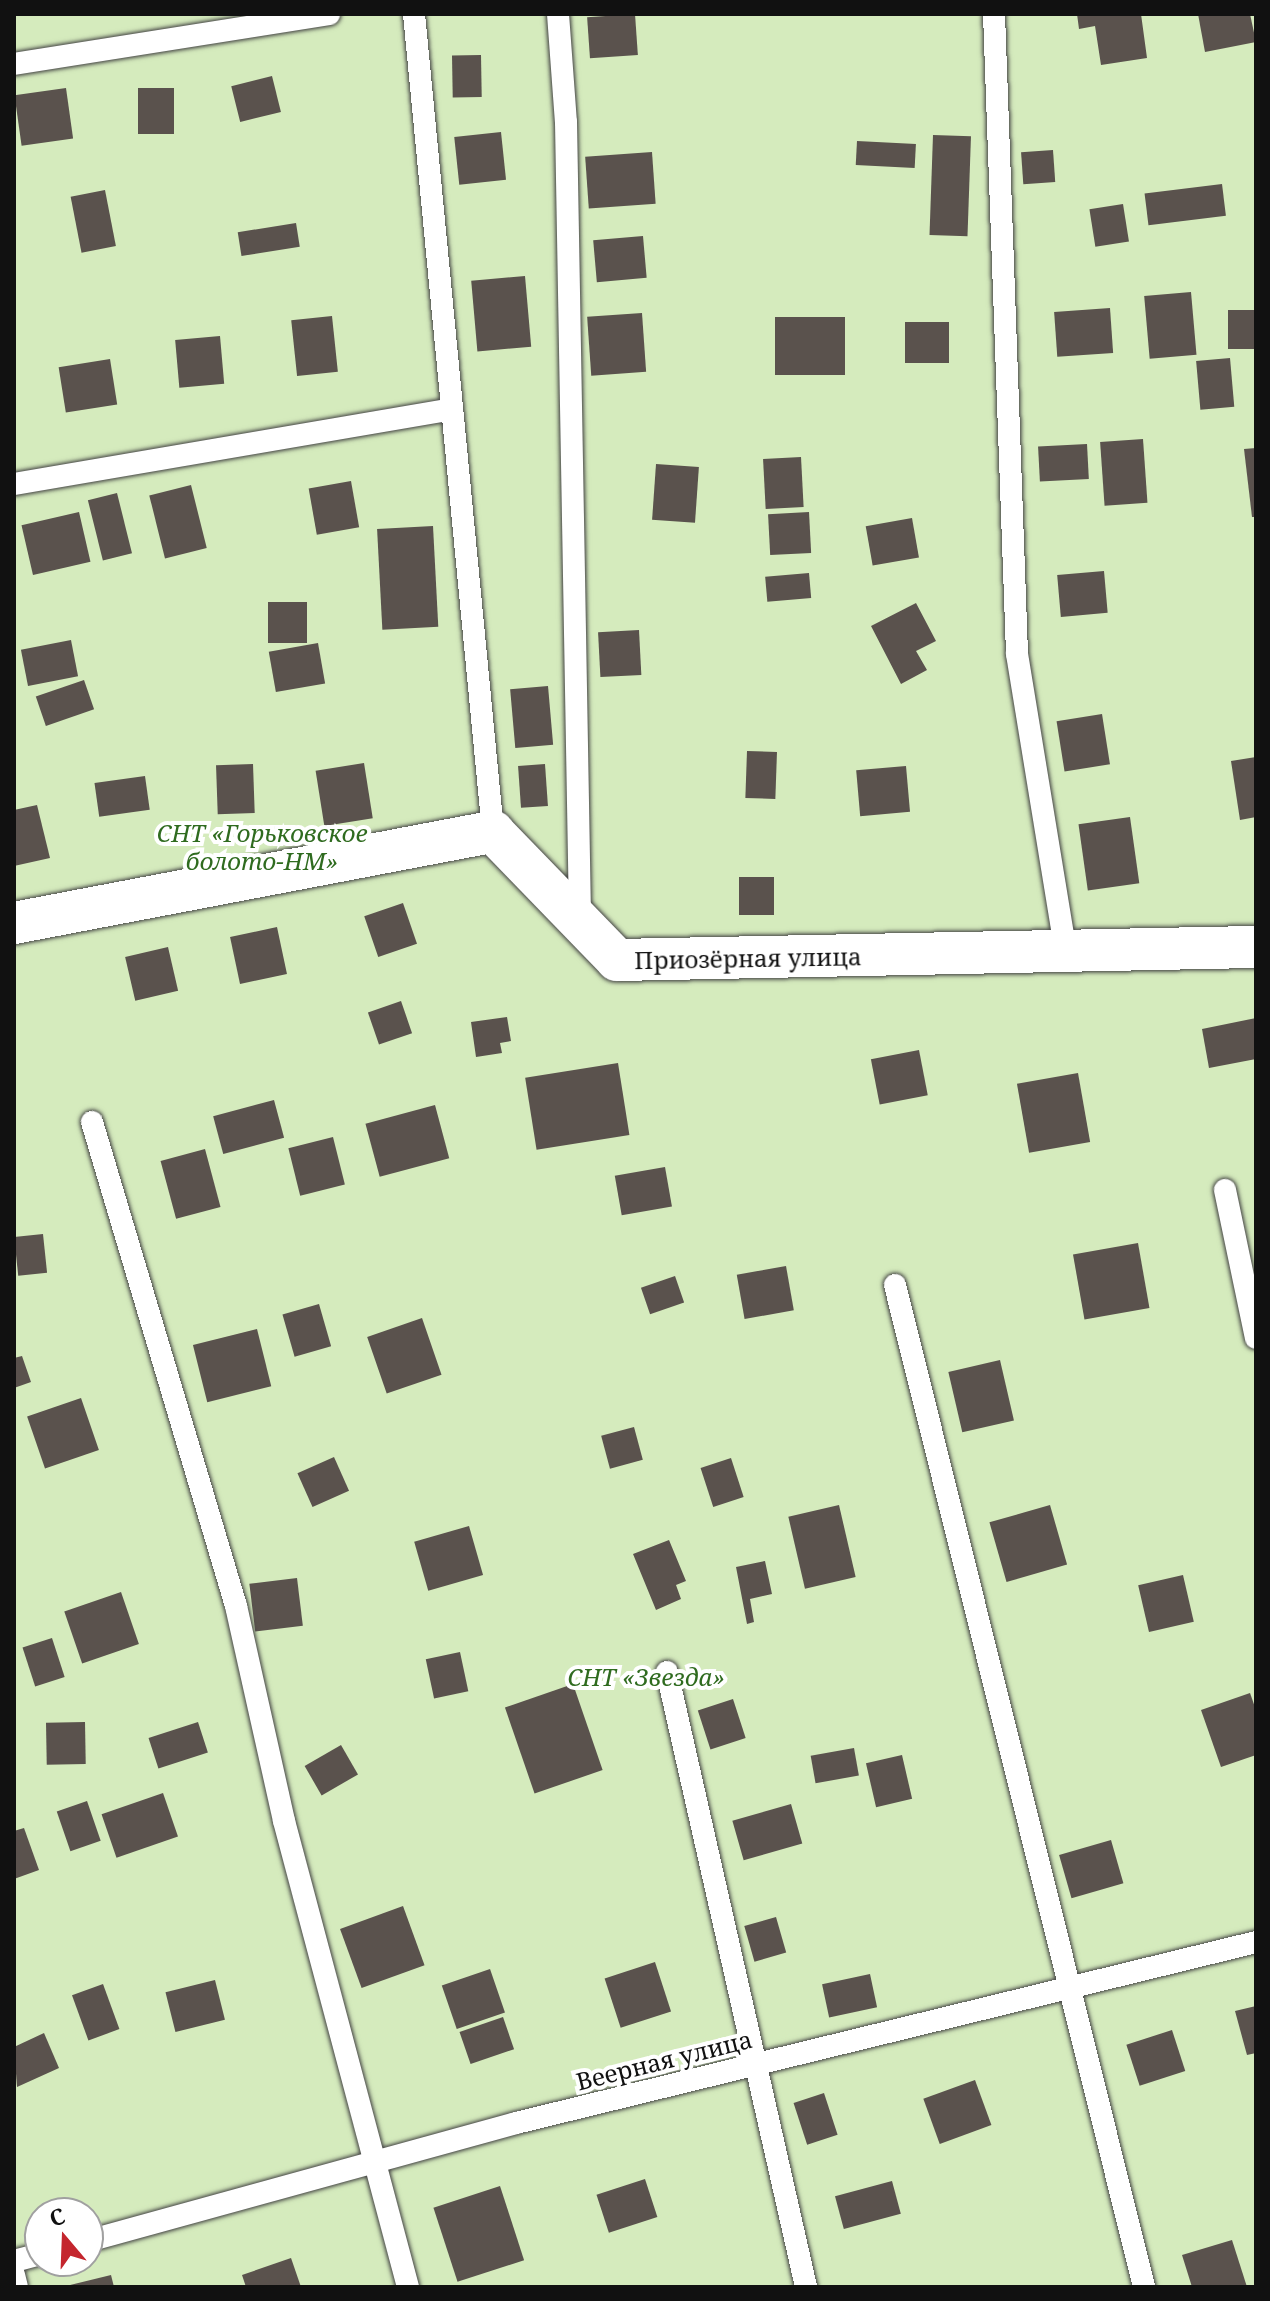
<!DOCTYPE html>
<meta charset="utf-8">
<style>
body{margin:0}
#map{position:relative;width:1270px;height:2301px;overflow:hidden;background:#fffdf5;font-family:"Noto Serif",serif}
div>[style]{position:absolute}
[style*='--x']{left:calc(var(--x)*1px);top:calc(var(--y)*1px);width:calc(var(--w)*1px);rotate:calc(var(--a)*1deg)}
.green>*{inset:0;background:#d5ebbd}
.building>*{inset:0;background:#5a524d;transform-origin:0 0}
.roads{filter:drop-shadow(0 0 2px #444) drop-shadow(0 0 2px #444)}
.lane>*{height:22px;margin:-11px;padding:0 11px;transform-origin:11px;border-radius:11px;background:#fff}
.street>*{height:42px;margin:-21px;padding:0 21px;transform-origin:21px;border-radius:21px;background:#fff}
span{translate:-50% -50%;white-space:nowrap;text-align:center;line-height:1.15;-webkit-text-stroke:8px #fff;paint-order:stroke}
.park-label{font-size:24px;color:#2f6b1f;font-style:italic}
.street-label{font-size:24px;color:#111}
.frame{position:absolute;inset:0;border:16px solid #111;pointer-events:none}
.north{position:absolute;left:24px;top:2197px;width:80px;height:80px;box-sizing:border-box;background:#fff;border:2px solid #a0a0a0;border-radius:50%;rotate:341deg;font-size:22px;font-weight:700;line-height:32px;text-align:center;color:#111}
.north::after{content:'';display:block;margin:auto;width:28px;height:36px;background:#c4262e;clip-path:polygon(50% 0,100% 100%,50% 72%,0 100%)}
</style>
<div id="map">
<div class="green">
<i style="clip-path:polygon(evenodd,14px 14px,1256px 14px,1256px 2287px,14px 2287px,14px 14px,40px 2213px,88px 2213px,88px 2261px,40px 2261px,40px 2213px)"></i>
</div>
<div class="building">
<i style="left:635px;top:14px;width:41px;height:48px;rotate:86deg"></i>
<i style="clip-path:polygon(1077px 14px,1141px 14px,1147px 58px,1101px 65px,1095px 26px,1079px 29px)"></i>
<i style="clip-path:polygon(1198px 14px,1250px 14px,1256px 42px,1205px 52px)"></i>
<i style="left:481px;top:55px;width:42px;height:29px;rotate:89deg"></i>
<i style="left:272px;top:76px;width:37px;height:42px;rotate:76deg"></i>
<i style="left:66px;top:88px;width:51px;height:52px;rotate:82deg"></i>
<i style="left:138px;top:88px;width:36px;height:46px"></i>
<i style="left:501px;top:132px;width:48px;height:47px;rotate:84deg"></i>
<i style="left:933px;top:135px;width:38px;height:100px;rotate:2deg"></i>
<i style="left:857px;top:141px;width:59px;height:24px;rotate:3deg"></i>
<i style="left:1053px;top:150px;width:32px;height:32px;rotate:86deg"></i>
<i style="left:652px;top:152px;width:52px;height:67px;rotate:86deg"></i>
<i style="left:1222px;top:184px;width:32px;height:78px;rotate:83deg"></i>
<i style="left:105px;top:190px;width:57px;height:35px;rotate:79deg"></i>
<i style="left:1123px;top:204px;width:38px;height:34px;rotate:81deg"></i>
<i style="left:296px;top:223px;width:24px;height:59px;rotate:81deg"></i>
<i style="left:643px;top:236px;width:42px;height:50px;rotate:85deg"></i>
<i style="left:525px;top:276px;width:71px;height:54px;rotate:85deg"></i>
<i style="left:1191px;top:292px;width:63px;height:47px;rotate:85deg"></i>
<i style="left:1110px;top:308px;width:45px;height:56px;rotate:86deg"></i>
<i style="left:1256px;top:310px;width:39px;height:28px;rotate:90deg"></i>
<i style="left:642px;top:313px;width:59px;height:55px;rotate:86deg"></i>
<i style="left:332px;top:316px;width:56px;height:41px;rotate:84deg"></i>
<i style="left:775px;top:317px;width:70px;height:58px"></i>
<i style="left:905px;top:322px;width:44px;height:41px"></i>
<i style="left:220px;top:336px;width:48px;height:45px;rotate:85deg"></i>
<i style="left:1230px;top:358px;width:49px;height:34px;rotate:85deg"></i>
<i style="left:110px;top:359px;width:46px;height:52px;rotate:81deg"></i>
<i style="left:1143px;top:439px;width:64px;height:43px;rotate:86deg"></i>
<i style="left:1087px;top:444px;width:35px;height:49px;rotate:87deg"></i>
<i style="clip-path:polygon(1256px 448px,1256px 517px,1252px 517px,1244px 449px)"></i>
<i style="left:801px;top:457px;width:50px;height:38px;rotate:87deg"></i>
<i style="left:656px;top:464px;width:43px;height:56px;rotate:4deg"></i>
<i style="left:351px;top:481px;width:47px;height:43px;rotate:80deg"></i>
<i style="left:191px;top:485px;width:65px;height:43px;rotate:76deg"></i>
<i style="left:117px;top:493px;width:62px;height:30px;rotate:76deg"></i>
<i style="left:79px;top:512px;width:51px;height:59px;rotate:77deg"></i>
<i style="left:809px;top:512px;width:41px;height:41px;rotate:87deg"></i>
<i style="left:912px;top:518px;width:40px;height:47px;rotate:80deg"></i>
<i style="left:433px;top:526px;width:101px;height:56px;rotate:87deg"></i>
<i style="left:1104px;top:571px;width:42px;height:47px;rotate:85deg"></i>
<i style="left:809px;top:573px;width:25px;height:44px;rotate:85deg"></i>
<i style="left:307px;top:602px;width:41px;height:39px;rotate:90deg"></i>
<i style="clip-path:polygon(916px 603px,936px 641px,916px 651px,927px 670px,901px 684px,871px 626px)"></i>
<i style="left:639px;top:630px;width:45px;height:41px;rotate:87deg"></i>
<i style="left:71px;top:640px;width:37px;height:51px;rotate:79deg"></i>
<i style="left:318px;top:643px;width:41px;height:50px;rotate:80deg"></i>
<i style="left:84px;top:680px;width:31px;height:51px;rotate:71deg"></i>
<i style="left:548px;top:686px;width:59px;height:38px;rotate:85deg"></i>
<i style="left:1102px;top:714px;width:51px;height:46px;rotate:81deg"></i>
<i style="left:747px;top:751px;width:30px;height:47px;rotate:2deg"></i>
<i style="clip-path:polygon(1256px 757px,1256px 817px,1240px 820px,1231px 761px)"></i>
<i style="left:364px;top:763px;width:56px;height:49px;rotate:81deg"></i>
<i style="left:253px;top:764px;width:49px;height:37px;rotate:88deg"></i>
<i style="left:545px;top:764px;width:42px;height:27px;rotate:86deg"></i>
<i style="left:906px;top:766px;width:46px;height:50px;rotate:85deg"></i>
<i style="left:145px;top:776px;width:34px;height:51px;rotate:82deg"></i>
<i style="clip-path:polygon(37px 805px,50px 858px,14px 866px,14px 810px)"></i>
<i style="left:1130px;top:817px;width:67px;height:52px;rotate:82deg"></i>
<i style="left:774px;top:877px;width:38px;height:35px;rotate:90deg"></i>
<i style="left:403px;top:903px;width:43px;height:41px;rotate:71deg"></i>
<i style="left:277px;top:927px;width:48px;height:48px;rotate:78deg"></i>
<i style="left:168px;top:947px;width:45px;height:44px;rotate:77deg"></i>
<i style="left:401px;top:1001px;width:34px;height:35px;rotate:71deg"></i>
<i style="clip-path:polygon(507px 1017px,511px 1041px,500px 1043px,502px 1053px,476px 1057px,471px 1022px)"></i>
<i style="clip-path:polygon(1256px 1018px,1256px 1059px,1209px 1068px,1202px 1029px)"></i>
<i style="left:919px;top:1050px;width:46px;height:49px;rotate:79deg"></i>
<i style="left:618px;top:1063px;width:73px;height:94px;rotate:81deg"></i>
<i style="left:1078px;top:1073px;width:70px;height:62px;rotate:80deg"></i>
<i style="left:274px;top:1100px;width:39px;height:63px;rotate:75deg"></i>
<i style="left:435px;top:1105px;width:55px;height:72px;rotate:75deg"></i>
<i style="left:333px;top:1137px;width:49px;height:46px;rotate:76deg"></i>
<i style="left:205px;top:1149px;width:60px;height:46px;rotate:75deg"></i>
<i style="left:665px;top:1167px;width:40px;height:51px;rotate:80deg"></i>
<i style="left:43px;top:1234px;width:39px;height:29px;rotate:84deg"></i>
<i style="left:1138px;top:1243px;width:66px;height:66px;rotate:80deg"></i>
<i style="left:786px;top:1266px;width:45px;height:50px;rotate:80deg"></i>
<i style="left:675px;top:1276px;width:28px;height:36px;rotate:71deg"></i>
<i style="left:319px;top:1304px;width:44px;height:38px;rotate:74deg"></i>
<i style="left:422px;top:1318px;width:60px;height:58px;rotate:71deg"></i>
<i style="left:257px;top:1329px;width:59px;height:66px;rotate:76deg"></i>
<i style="clip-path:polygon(22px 1356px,31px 1382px,14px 1388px,14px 1358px)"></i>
<i style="left:1000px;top:1360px;width:62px;height:53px;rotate:77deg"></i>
<i style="left:81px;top:1398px;width:55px;height:57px;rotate:71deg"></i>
<i style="left:634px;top:1427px;width:34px;height:34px;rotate:75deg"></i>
<i style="left:334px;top:1457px;width:37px;height:40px;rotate:66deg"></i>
<i style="left:731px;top:1458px;width:41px;height:32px;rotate:72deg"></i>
<i style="left:839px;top:1505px;width:74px;height:52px;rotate:77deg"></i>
<i style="left:1050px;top:1505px;width:62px;height:63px;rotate:74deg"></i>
<i style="left:469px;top:1526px;width:51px;height:57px;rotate:74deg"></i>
<i style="clip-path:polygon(669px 1540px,686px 1581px,676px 1585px,681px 1599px,656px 1610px,633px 1554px)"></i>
<i style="clip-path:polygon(765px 1561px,772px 1594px,750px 1599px,754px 1622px,747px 1624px,736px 1567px)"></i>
<i style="left:1183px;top:1575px;width:48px;height:46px;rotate:77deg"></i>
<i style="left:297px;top:1578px;width:48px;height:48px;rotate:83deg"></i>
<i style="left:121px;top:1592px;width:55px;height:60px;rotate:71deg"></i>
<i style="left:52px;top:1638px;width:41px;height:31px;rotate:72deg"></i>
<i style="left:460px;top:1652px;width:40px;height:35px;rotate:78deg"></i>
<i style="left:573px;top:1684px;width:91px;height:72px;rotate:71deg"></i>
<i style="clip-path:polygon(1250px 1693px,1256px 1710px,1256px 1755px,1221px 1767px,1201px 1710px)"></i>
<i style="left:733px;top:1699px;width:41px;height:37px;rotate:72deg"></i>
<i style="left:85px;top:1722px;width:42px;height:39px;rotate:89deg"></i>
<i style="left:198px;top:1722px;width:32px;height:52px;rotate:72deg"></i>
<i style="left:341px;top:1745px;width:34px;height:42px;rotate:60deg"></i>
<i style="left:854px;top:1748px;width:28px;height:44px;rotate:80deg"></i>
<i style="left:902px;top:1755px;width:45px;height:37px;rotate:77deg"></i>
<i style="left:163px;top:1793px;width:46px;height:65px;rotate:71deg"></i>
<i style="left:87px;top:1801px;width:42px;height:32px;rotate:71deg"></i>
<i style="left:791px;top:1804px;width:41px;height:61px;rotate:74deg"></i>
<i style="clip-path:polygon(24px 1828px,39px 1870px,14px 1879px,14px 1831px)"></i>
<i style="left:1111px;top:1840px;width:45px;height:54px;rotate:74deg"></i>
<i style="left:403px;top:1906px;width:63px;height:67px;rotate:70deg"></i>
<i style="left:776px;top:1917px;width:37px;height:33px;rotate:74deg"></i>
<i style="left:655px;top:1962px;width:52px;height:53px;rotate:72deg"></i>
<i style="left:490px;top:1969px;width:46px;height:51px;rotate:71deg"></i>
<i style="left:870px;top:1974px;width:34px;height:49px;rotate:78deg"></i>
<i style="left:215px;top:1980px;width:41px;height:51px;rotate:76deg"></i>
<i style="left:103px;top:1984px;width:48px;height:33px;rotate:70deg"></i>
<i style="clip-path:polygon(1256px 2006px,1256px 2053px,1247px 2055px,1235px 2011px)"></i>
<i style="left:503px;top:2017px;width:34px;height:46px;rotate:71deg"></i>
<i style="left:1172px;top:2030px;width:43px;height:48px;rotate:72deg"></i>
<i style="clip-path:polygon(44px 2033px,59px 2068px,17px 2087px,14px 2047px)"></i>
<i style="left:975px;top:2080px;width:48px;height:55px;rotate:70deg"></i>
<i style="left:824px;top:2093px;width:44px;height:32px;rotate:72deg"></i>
<i style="left:645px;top:2179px;width:40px;height:51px;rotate:72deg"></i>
<i style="left:892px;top:2181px;width:34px;height:59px;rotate:75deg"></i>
<i style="left:500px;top:2186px;width:78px;height:70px;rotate:72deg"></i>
<i style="clip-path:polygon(1232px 2240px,1247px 2287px,1192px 2287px,1182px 2255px)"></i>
<i style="clip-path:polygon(291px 2258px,301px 2287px,246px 2287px,242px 2275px)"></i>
<i style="clip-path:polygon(111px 2275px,114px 2287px,66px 2287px,66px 2286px)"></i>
</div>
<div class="roads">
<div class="lane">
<i style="--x:414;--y:14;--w:822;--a:84.48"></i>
<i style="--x:558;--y:14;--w:108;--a:85.8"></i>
<i style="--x:566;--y:122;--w:798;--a:88.99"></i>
<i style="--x:994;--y:14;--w:640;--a:87.94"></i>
<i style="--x:1017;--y:654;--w:302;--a:80.7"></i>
<i style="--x:14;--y:64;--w:319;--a:-9"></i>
<i style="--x:14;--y:484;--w:444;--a:-9.7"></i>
<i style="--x:92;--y:1122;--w:505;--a:73.43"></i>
<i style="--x:236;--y:1606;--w:220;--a:77.4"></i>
<i style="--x:284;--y:1821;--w:482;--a:75.1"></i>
<i style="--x:1225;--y:1190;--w:151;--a:78.2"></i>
<i style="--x:895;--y:1285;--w:1032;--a:76.04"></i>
<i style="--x:667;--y:1672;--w:631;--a:77.26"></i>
<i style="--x:88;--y:2241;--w:444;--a:-15.4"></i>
<i style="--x:516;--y:2123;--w:762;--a:-13.74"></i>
<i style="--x:14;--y:2261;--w:27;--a:-15"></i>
<i style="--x:14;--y:2275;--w:12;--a:76"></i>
</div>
<div class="street">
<i style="--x:14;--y:923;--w:488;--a:-10.8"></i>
<i style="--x:493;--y:832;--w:178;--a:45.9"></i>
<i style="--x:617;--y:960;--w:639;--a:-1.17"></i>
</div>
</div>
<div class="park-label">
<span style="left:262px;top:847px">СНТ «Горьковское<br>болото-НМ»</span>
<span style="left:646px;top:1677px">СНТ «Звезда»</span>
</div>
<div class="street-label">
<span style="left:748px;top:958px;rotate:-1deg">Приозёрная улица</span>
<span style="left:664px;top:2060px;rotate:-14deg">Веерная улица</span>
</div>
<div class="frame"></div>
<div class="north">С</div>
</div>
